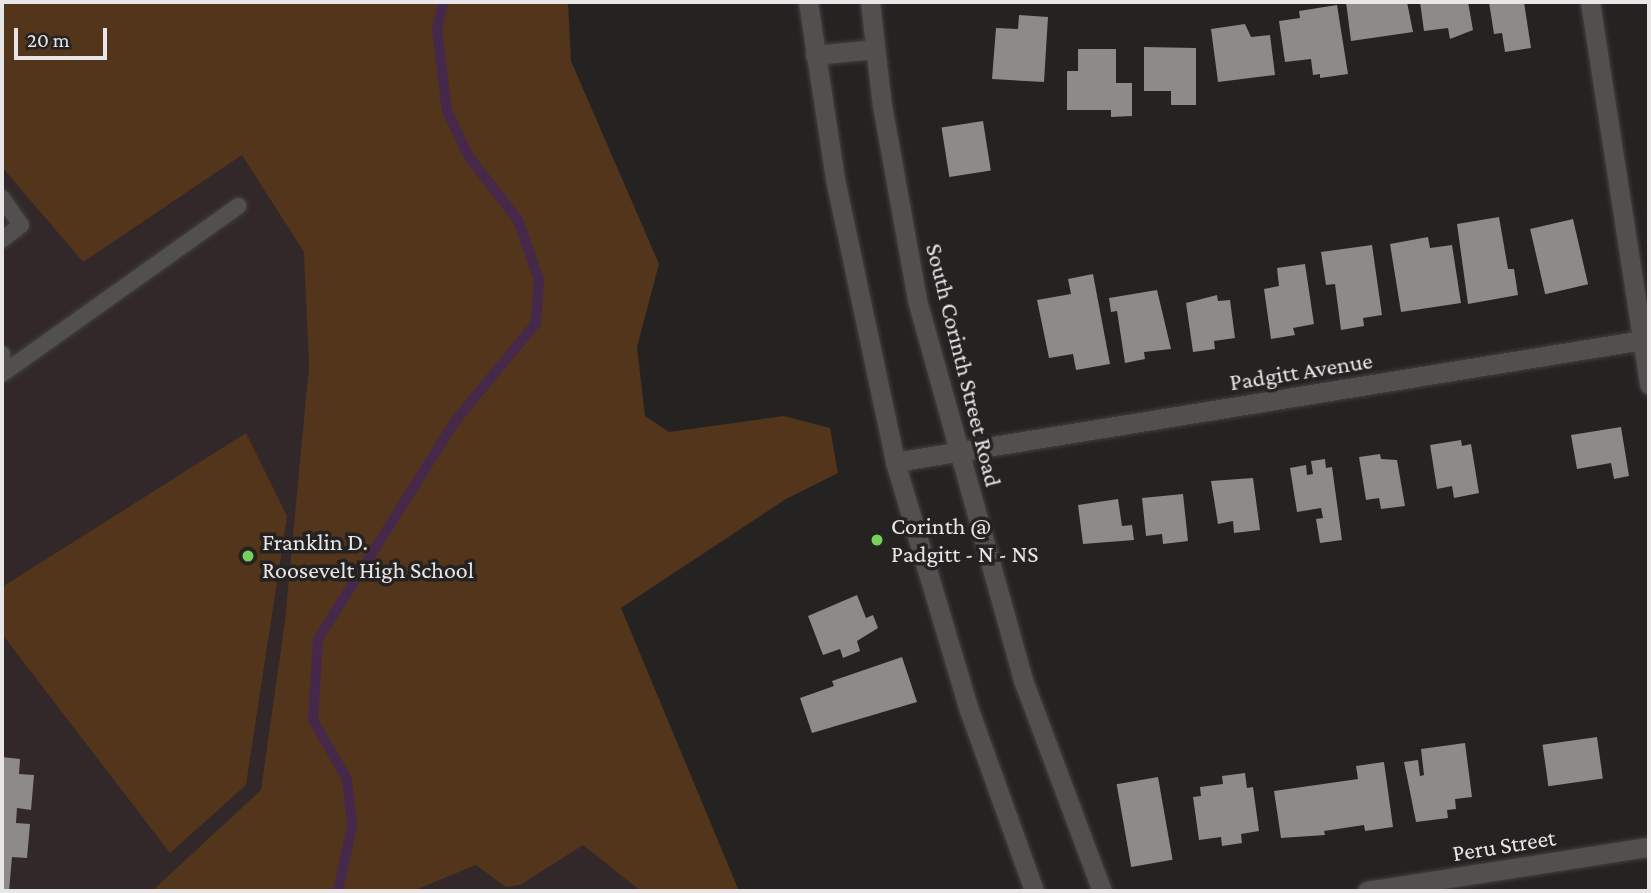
<!DOCTYPE html>
<style>
body{margin:0}
#map{position:relative;width:1651px;height:893px;overflow:hidden;background:#252222;font-family:"Crimson Pro",serif}
div>[style]{position:absolute}
[style*='--x']{left:calc(var(--x)*1px);top:calc(var(--y)*1px);width:calc(var(--w)*1px);rotate:calc(var(--a)*1deg)}
.built>*{inset:0;background:#322829}
.green>*{inset:0;background:#52351a}
.stream>*{height:10px;margin:-5px;padding:0 5px;transform-origin:5px;border-radius:5px;background:#46284b}
.building>*{inset:0;background:#8d8a89;transform-origin:0 0}
.roads{filter:drop-shadow(0 0 2px #424040) drop-shadow(0 0 2px #424040)}
.service>*{height:16px;margin:-8px;padding:0 8px;transform-origin:8px;border-radius:8px;background:#524f4f}
.minor>*{height:19px;margin:-9.5px;padding:0 9.5px;transform-origin:9.5px;border-radius:9.5px;background:#524f4f}
.secondary>*{height:19px;margin:-9.5px;padding:0 9.5px;transform-origin:9.5px;border-radius:9.5px;background:#524f4f}
.dots>*{width:19px;height:19px;translate:-50% -50%;box-sizing:border-box;border:4px solid #252222;border-radius:50%}
span{translate:-50% -50%;white-space:nowrap;text-align:center;line-height:1.15;-webkit-text-stroke:7px #252222;paint-order:stroke}
.street-label{font-size:24px;color:#e8e6e6}
.poi-label{font-size:24px;color:#e8e6e6}
.left{translate:0 -50%;text-align:left}
.frame{position:absolute;inset:0;border:4px solid #e8e6e6;pointer-events:none}
.scale{position:absolute;left:14px;top:28px;width:93px;height:32px;box-sizing:border-box;border:4px solid #e8e6e6;border-top:0;padding-left:9px;font-size:21px;line-height:24px;white-space:nowrap;color:#e8e6e6;-webkit-text-stroke:5px #252222;paint-order:stroke}
</style>
<div id="map">
<div class="built">
<i style="clip-path:polygon(2px 2px,146px 2px,709px 891px,2px 891px)"></i>
</div>
<div class="green">
<i style="clip-path:polygon(2px 2px,568px 2px,571px 61px,659px 264px,637px 347px,645px 416px,669px 432px,784px 416px,830px 428px,838px 473px,786px 499px,621px 608px,739px 891px,641px 891px,583px 845px,520px 885px,506px 887px,476px 865px,413px 891px,152px 891px,261px 790px,285px 621px,309px 366px,304px 252px,242px 155px,83px 262px,2px 167px)"></i>
<i style="clip-path:polygon(246px 433px,287px 516px,246px 785px,170px 853px,2px 634px,2px 587px)"></i>
</div>
<div class="stream">
<i style="--x:338;--y:891;--w:66;--a:-77.8"></i>
<i style="--x:352;--y:826;--w:47;--a:-96.1"></i>
<i style="--x:347;--y:779;--w:68;--a:-120"></i>
<i style="--x:313;--y:720;--w:81;--a:-86.5"></i>
<i style="--x:318;--y:639;--w:259;--a:-57.8"></i>
<i style="--x:456;--y:420;--w:126;--a:-50.5"></i>
<i style="--x:536;--y:323;--w:43;--a:-86"></i>
<i style="--x:539;--y:280;--w:64;--a:-109.3"></i>
<i style="--x:518;--y:220;--w:80;--a:-127.9"></i>
<i style="--x:469;--y:157;--w:51;--a:-115.6"></i>
<i style="--x:447;--y:111;--w:83;--a:-97"></i>
<i style="--x:437;--y:29;--w:28;--a:-77"></i>
</div>
<div class="building">
<i style="clip-path:polygon(1346px 2px,1407px 2px,1413px 32px,1351px 41px)"></i>
<i style="clip-path:polygon(1420px 2px,1468px 2px,1473px 30px,1450px 39px,1448px 28px,1424px 31px)"></i>
<i style="clip-path:polygon(1489px 2px,1524px 2px,1531px 48px,1505px 52px,1502px 33px,1494px 34px)"></i>
<i style="clip-path:polygon(1337px 5px,1348px 74px,1320px 78px,1320px 74px,1313px 75px,1311px 59px,1285px 62px,1279px 21px,1300px 18px,1299px 11px)"></i>
<i style="clip-path:polygon(1019px 15px,1048px 17px,1044px 82px,992px 79px,996px 28px,1018px 29px)"></i>
<i style="clip-path:polygon(1245px 24px,1251px 37px,1270px 35px,1275px 75px,1218px 82px,1211px 29px)"></i>
<i style="clip-path:polygon(1144px 47px,1196px 48px,1196px 105px,1171px 105px,1171px 91px,1144px 91px)"></i>
<i style="clip-path:polygon(1078px 49px,1116px 49px,1116px 83px,1132px 83px,1132px 116px,1111px 117px,1111px 110px,1067px 110px,1067px 71px,1078px 71px)"></i>
<i style="left:983px;top:121px;width:50px;height:42px;rotate:81deg"></i>
<i style="clip-path:polygon(1499px 217px,1508px 269px,1514px 269px,1518px 295px,1468px 304px,1457px 224px)"></i>
<i style="left:1573px;top:219px;width:67px;height:44px;rotate:77deg"></i>
<i style="clip-path:polygon(1428px 237px,1430px 248px,1452px 245px,1461px 303px,1401px 312px,1390px 244px)"></i>
<i style="clip-path:polygon(1372px 245px,1382px 315px,1363px 318px,1364px 326px,1341px 330px,1335px 284px,1326px 285px,1321px 252px)"></i>
<i style="clip-path:polygon(1305px 264px,1314px 324px,1293px 328px,1295px 335px,1271px 339px,1264px 289px,1279px 286px,1277px 268px)"></i>
<i style="clip-path:polygon(1093px 274px,1110px 364px,1076px 370px,1073px 354px,1049px 358px,1037px 300px,1071px 294px,1068px 279px)"></i>
<i style="clip-path:polygon(1157px 290px,1171px 349px,1144px 352px,1145px 359px,1125px 363px,1117px 311px,1111px 312px,1109px 298px)"></i>
<i style="clip-path:polygon(1217px 295px,1218px 301px,1230px 300px,1235px 338px,1214px 341px,1215px 349px,1193px 352px,1186px 303px)"></i>
<i style="clip-path:polygon(1621px 427px,1629px 476px,1614px 479px,1611px 463px,1577px 469px,1571px 435px)"></i>
<i style="clip-path:polygon(1461px 440px,1462px 446px,1471px 444px,1479px 493px,1454px 498px,1452px 486px,1437px 489px,1430px 445px)"></i>
<i style="clip-path:polygon(1380px 454px,1381px 459px,1397px 460px,1405px 506px,1381px 509px,1379px 498px,1366px 500px,1359px 457px)"></i>
<i style="clip-path:polygon(1325px 459px,1326px 468px,1332px 467px,1342px 540px,1320px 543px,1316px 519px,1323px 518px,1321px 508px,1297px 512px,1290px 468px,1306px 465px,1307px 475px,1313px 474px,1311px 461px)"></i>
<i style="clip-path:polygon(1253px 478px,1260px 530px,1234px 533px,1233px 521px,1218px 524px,1211px 481px)"></i>
<i style="clip-path:polygon(1183px 494px,1188px 541px,1163px 544px,1162px 534px,1146px 536px,1142px 498px)"></i>
<i style="clip-path:polygon(1118px 499px,1122px 526px,1132px 525px,1134px 540px,1083px 544px,1078px 505px)"></i>
<i style="clip-path:polygon(857px 595px,866px 618px,873px 615px,878px 628px,857px 641px,860px 651px,843px 658px,840px 649px,823px 655px,808px 616px)"></i>
<i style="clip-path:polygon(902px 657px,917px 702px,812px 733px,800px 698px,834px 686px,832px 681px)"></i>
<i style="left:1597px;top:737px;width:42px;height:55px;rotate:82deg"></i>
<i style="clip-path:polygon(1465px 743px,1472px 797px,1455px 799px,1456px 809px,1447px 810px,1448px 818px,1416px 822px,1404px 762px,1418px 760px,1420px 776px,1424px 775px,1421px 749px)"></i>
<i style="clip-path:polygon(2px 757px,20px 759px,19px 774px,34px 775px,31px 810px,17px 808px,16px 823px,30px 824px,27px 858px,12px 857px,9px 891px,2px 891px)"></i>
<i style="clip-path:polygon(1384px 762px,1393px 827px,1365px 831px,1364px 825px,1324px 831px,1325px 835px,1281px 838px,1274px 791px,1358px 779px,1356px 766px)"></i>
<i style="clip-path:polygon(1245px 773px,1247px 788px,1253px 787px,1259px 831px,1241px 834px,1242px 843px,1222px 846px,1221px 837px,1199px 840px,1193px 797px,1201px 796px,1200px 787px,1223px 784px,1222px 776px)"></i>
<i style="left:1158px;top:777px;width:84px;height:42px;rotate:80deg"></i>
</div>
<div class="roads">
<div class="service">
<i style="--x:2;--y:198;--w:33;--a:55"></i>
<i style="--x:21;--y:225;--w:24;--a:142"></i>
<i style="--x:2;--y:354;--w:7;--a:90"></i>
<i style="--x:2;--y:374;--w:290;--a:-35.4"></i>
</div>
<div class="minor">
<i style="--x:1590;--y:2;--w:387;--a:81.2"></i>
<i style="--x:895;--y:462;--w:764;--a:-9.27"></i>
<i style="--x:1367;--y:891;--w:285;--a:-8.9"></i>
</div>
<div class="secondary">
<i style="--x:808;--y:2;--w:179;--a:81.3"></i>
<i style="--x:835;--y:179;--w:289;--a:78"></i>
<i style="--x:895;--y:462;--w:259;--a:73.4"></i>
<i style="--x:969;--y:710;--w:192;--a:70.2"></i>
<i style="--x:870;--y:2;--w:104;--a:83.4"></i>
<i style="--x:882;--y:105;--w:198;--a:79.8"></i>
<i style="--x:917;--y:300;--w:395;--a:74.4"></i>
<i style="--x:1023;--y:680;--w:225;--a:69.5"></i>
<i style="--x:815;--y:55;--w:60;--a:-5.7"></i>
</div>
</div>
<div class="dots">
<i style="left:877px;top:540px;background:#76d25a"></i>
<i style="left:248px;top:556px;background:#76d25a"></i>
</div>
<div class="street-label">
<span style="left:964px;top:365px;rotate:76deg">South Corinth Street Road</span>
<span style="left:1301px;top:371px;rotate:-9deg">Padgitt Avenue</span>
<span style="left:1504px;top:845px;rotate:-9deg">Peru Street</span>
</div>
<div class="poi-label">
<span class="left" style="left:891px;top:540px">Corinth @<br>Padgitt - N - NS</span>
<span class="left" style="left:262px;top:556px">Franklin D.<br>Roosevelt High School</span>
</div>
<div class="frame"></div>
<div class="scale">20 m</div>
</div>
